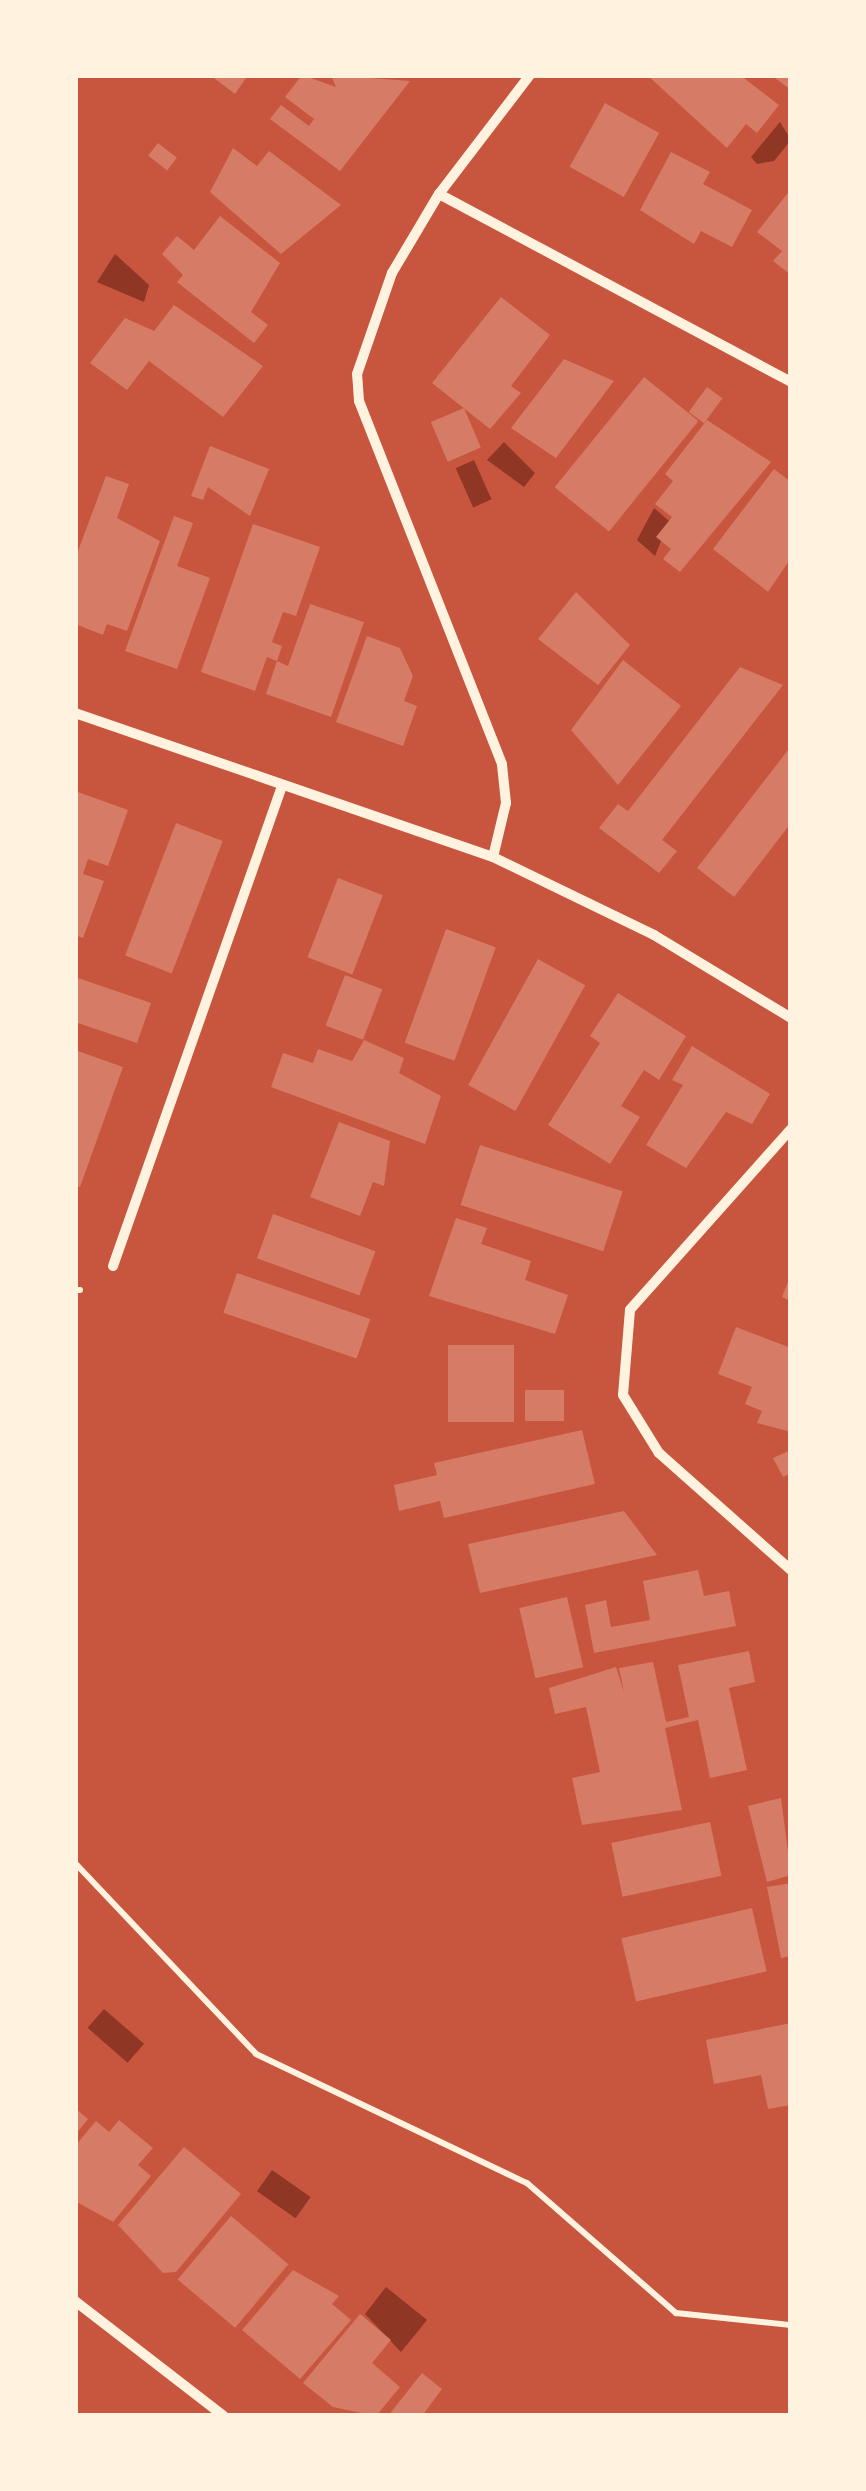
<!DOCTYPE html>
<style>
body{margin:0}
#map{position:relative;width:866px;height:2491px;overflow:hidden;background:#c8553d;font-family:Inter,sans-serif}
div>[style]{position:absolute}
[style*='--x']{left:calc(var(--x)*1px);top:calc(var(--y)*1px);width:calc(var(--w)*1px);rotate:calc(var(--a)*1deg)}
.water>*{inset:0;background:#8f3625;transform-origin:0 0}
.building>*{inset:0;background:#d67c66;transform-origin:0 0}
.path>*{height:6px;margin:-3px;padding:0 3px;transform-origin:3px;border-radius:3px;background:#fff3e0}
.minor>*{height:10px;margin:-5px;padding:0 5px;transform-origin:5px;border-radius:5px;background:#fff3e0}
span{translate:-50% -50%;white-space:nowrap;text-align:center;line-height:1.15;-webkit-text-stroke:10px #fff3e0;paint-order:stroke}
.frame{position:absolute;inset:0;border:78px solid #fff3e0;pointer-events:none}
</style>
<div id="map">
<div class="water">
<i style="clip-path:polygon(780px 122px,791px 140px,774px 161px,757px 164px,751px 157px)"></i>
<i style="clip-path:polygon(115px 254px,149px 285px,144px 302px,97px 282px)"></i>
<i style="clip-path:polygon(504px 442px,535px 473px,524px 487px,487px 460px)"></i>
<i style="left:474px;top:460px;width:43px;height:20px;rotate:66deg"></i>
<i style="clip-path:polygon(654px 508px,669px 521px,655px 556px,637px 540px)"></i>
<i style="left:104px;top:2009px;width:53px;height:25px;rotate:41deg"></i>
<i style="left:272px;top:2170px;width:47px;height:26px;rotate:35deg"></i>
<i style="clip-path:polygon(386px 2287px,427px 2320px,401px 2352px,365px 2314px)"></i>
</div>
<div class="building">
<i style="clip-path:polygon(210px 75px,242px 75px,246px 78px,235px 94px)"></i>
<i style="clip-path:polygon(302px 75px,336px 87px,331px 75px,410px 81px,340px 171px,270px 119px,281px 105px,309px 126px,314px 119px,285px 97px)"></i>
<i style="clip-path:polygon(647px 75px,740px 75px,779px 105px,757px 133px,746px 124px,727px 148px)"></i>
<i style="clip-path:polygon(771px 75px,791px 75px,791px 90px)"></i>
<i style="left:605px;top:103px;width:62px;height:73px;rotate:29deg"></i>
<i style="left:158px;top:143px;width:24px;height:16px;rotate:38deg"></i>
<i style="clip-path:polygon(233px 148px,257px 166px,269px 151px,341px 205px,281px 254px,210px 192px)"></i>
<i style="clip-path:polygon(671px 152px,710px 172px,703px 184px,752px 210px,732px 247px,701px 231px,694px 244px,640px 210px)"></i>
<i style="clip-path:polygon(791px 189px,791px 275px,773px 261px,782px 251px,757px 232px)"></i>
<i style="clip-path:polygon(220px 216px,280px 263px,251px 312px,268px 325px,254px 343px,177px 282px,183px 275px,162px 254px,177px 236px,194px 250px)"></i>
<i style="clip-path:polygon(501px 297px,550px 335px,511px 386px,521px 393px,490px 429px,432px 383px)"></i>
<i style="clip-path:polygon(174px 305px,263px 366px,223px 417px,149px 361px,127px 390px,90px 363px,125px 318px,154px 331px)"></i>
<i style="clip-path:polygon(564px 359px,614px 381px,556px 458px,511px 428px)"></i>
<i style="left:644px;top:377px;width:70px;height:142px;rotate:39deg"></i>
<i style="left:707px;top:387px;width:19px;height:31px;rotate:36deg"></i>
<i style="left:464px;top:408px;width:43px;height:36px;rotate:67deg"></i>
<i style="clip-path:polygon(707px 420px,771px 462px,680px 572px,663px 559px,671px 549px,656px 537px,672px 517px,655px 504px,673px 481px,665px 474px)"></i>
<i style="clip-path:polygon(210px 446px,269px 469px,250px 516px,208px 487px,203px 500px,191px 496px)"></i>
<i style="clip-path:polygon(774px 469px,791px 482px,791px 558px,768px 592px,713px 549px)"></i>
<i style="clip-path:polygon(106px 476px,129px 484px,117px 518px,160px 541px,127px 631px,107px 624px,103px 635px,75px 624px,75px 559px)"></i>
<i style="clip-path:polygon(174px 516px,193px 523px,177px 566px,210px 578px,177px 669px,125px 651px)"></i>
<i style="clip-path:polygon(253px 524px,320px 547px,296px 616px,283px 612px,272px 642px,282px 646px,277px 661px,267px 657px,255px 691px,201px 672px)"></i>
<i style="clip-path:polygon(576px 592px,630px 645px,598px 685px,538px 639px)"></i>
<i style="clip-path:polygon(310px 604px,364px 622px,331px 717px,266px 694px,277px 661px,288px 666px)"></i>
<i style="clip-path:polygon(367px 636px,400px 648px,413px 676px,404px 701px,417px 706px,403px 746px,336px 722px)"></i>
<i style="clip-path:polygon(623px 660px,681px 706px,618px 785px,571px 730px)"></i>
<i style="clip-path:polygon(740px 667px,783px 685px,662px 840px,677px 851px,659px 873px,599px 828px,618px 804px,628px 811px)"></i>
<i style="clip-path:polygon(791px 746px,791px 823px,734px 897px,697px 868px)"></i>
<i style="clip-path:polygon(75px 791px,128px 810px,108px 866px,88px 859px,83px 874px,104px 881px,83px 938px,75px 935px)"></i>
<i style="left:176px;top:823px;width:50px;height:142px;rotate:21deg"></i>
<i style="left:338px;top:878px;width:48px;height:85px;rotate:21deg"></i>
<i style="left:446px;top:929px;width:53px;height:121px;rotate:20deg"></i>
<i style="left:538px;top:959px;width:54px;height:144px;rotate:29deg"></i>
<i style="left:345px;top:975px;width:40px;height:54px;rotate:21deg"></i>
<i style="clip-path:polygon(75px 977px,151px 1003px,137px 1043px,75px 1022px)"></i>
<i style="clip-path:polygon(618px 993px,686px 1036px,659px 1080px,644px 1070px,621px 1106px,640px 1117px,610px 1164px,548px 1125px,600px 1043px,590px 1036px)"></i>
<i style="clip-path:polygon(364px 1040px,404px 1058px,399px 1073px,441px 1096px,425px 1144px,271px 1087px,283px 1053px,313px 1063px,318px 1049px,352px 1061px)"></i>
<i style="clip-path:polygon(692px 1046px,770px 1094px,752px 1124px,726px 1112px,686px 1168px,646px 1145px,683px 1085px,672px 1080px)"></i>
<i style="clip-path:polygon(75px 1050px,123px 1067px,80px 1187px,75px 1185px)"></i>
<i style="clip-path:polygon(339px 1122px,390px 1141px,384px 1186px,373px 1182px,360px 1216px,310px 1197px)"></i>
<i style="left:480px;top:1145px;width:150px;height:63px;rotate:18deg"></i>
<i style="left:273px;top:1214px;width:109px;height:47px;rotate:20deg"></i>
<i style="clip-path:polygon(456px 1218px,487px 1228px,481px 1244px,531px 1261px,525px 1280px,568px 1295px,555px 1334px,429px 1296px)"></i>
<i style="left:237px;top:1273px;width:141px;height:42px;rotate:19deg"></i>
<i style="clip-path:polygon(791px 1274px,791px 1301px,782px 1297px)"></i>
<i style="clip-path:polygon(736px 1327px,791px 1348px,791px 1432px,757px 1423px,762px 1411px,745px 1404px,752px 1387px,718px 1374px)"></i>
<i style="left:514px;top:1345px;width:77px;height:66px;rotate:90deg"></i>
<i style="left:525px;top:1390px;width:39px;height:31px"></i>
<i style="clip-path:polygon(582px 1430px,595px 1484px,444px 1518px,440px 1501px,399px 1511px,394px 1485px,437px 1475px,434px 1463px)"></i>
<i style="clip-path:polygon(791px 1450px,791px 1473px,783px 1477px,773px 1458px)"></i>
<i style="clip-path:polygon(624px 1511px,657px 1555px,480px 1593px,468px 1544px)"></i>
<i style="clip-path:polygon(698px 1570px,704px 1596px,729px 1591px,736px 1626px,594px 1653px,585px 1605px,606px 1600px,611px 1627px,650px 1620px,643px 1581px)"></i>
<i style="left:567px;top:1597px;width:72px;height:49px;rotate:77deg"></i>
<i style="clip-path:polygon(749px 1651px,755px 1682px,729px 1688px,747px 1770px,710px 1778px,698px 1720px,665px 1728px,682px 1810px,582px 1825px,572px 1778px,600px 1772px,586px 1707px,555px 1714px,549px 1688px,616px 1667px,624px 1692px,619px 1668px,653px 1662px,666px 1722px,689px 1717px,678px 1665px)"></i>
<i style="clip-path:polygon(781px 1798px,791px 1875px,767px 1882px,748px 1806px)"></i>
<i style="left:710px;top:1822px;width:55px;height:101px;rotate:78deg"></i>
<i style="clip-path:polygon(791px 1883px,791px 1956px,781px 1958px,767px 1887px)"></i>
<i style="left:752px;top:1908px;width:65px;height:134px;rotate:77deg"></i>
<i style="clip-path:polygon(791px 2023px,791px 2105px,768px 2109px,761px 2075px,714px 2084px,706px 2040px)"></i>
<i style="clip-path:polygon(75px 2108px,88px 2119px,75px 2135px)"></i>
<i style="clip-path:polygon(119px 2120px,153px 2148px,138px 2165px,151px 2176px,113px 2222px,75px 2201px,75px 2146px,96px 2121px,109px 2132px)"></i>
<i style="clip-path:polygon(184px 2147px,241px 2194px,176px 2272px,163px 2273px,118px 2225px)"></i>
<i style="left:231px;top:2216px;width:75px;height:83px;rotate:40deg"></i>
<i style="clip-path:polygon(293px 2270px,339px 2296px,332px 2304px,351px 2320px,300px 2379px,242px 2330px)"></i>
<i style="clip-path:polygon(360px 2314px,391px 2340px,372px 2363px,400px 2387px,376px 2416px,333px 2407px,303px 2383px)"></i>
<i style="clip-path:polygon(422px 2373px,442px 2389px,422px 2416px,388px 2416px)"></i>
</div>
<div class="path">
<i style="--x:75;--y:1290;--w:5;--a:0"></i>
<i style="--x:75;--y:1863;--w:263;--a:46.5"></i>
<i style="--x:256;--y:2054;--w:300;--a:25.5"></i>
<i style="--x:527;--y:2183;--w:198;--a:41.1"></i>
<i style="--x:676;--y:2313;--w:116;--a:6"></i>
</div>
<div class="minor">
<i style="--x:439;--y:194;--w:399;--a:28.1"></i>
<i style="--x:75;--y:713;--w:442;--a:19"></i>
<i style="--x:493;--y:857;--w:179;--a:25.8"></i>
<i style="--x:654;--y:935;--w:160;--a:31.2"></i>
<i style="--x:493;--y:857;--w:56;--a:-76.5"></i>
<i style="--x:506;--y:803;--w:39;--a:-96"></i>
<i style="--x:502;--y:764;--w:390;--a:-111.5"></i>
<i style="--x:359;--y:401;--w:27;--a:-94"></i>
<i style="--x:357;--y:374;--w:107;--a:-70.9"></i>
<i style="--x:392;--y:273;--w:92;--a:-59.3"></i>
<i style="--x:439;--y:194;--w:150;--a:-52.6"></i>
<i style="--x:791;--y:1129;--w:242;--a:131.7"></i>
<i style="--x:630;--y:1310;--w:85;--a:94.7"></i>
<i style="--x:623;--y:1395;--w:68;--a:58.2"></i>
<i style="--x:659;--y:1453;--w:176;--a:41.6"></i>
<i style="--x:113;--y:1266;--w:509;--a:-70.6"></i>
<i style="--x:75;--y:2301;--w:188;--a:37.7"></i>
</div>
<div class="frame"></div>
</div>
